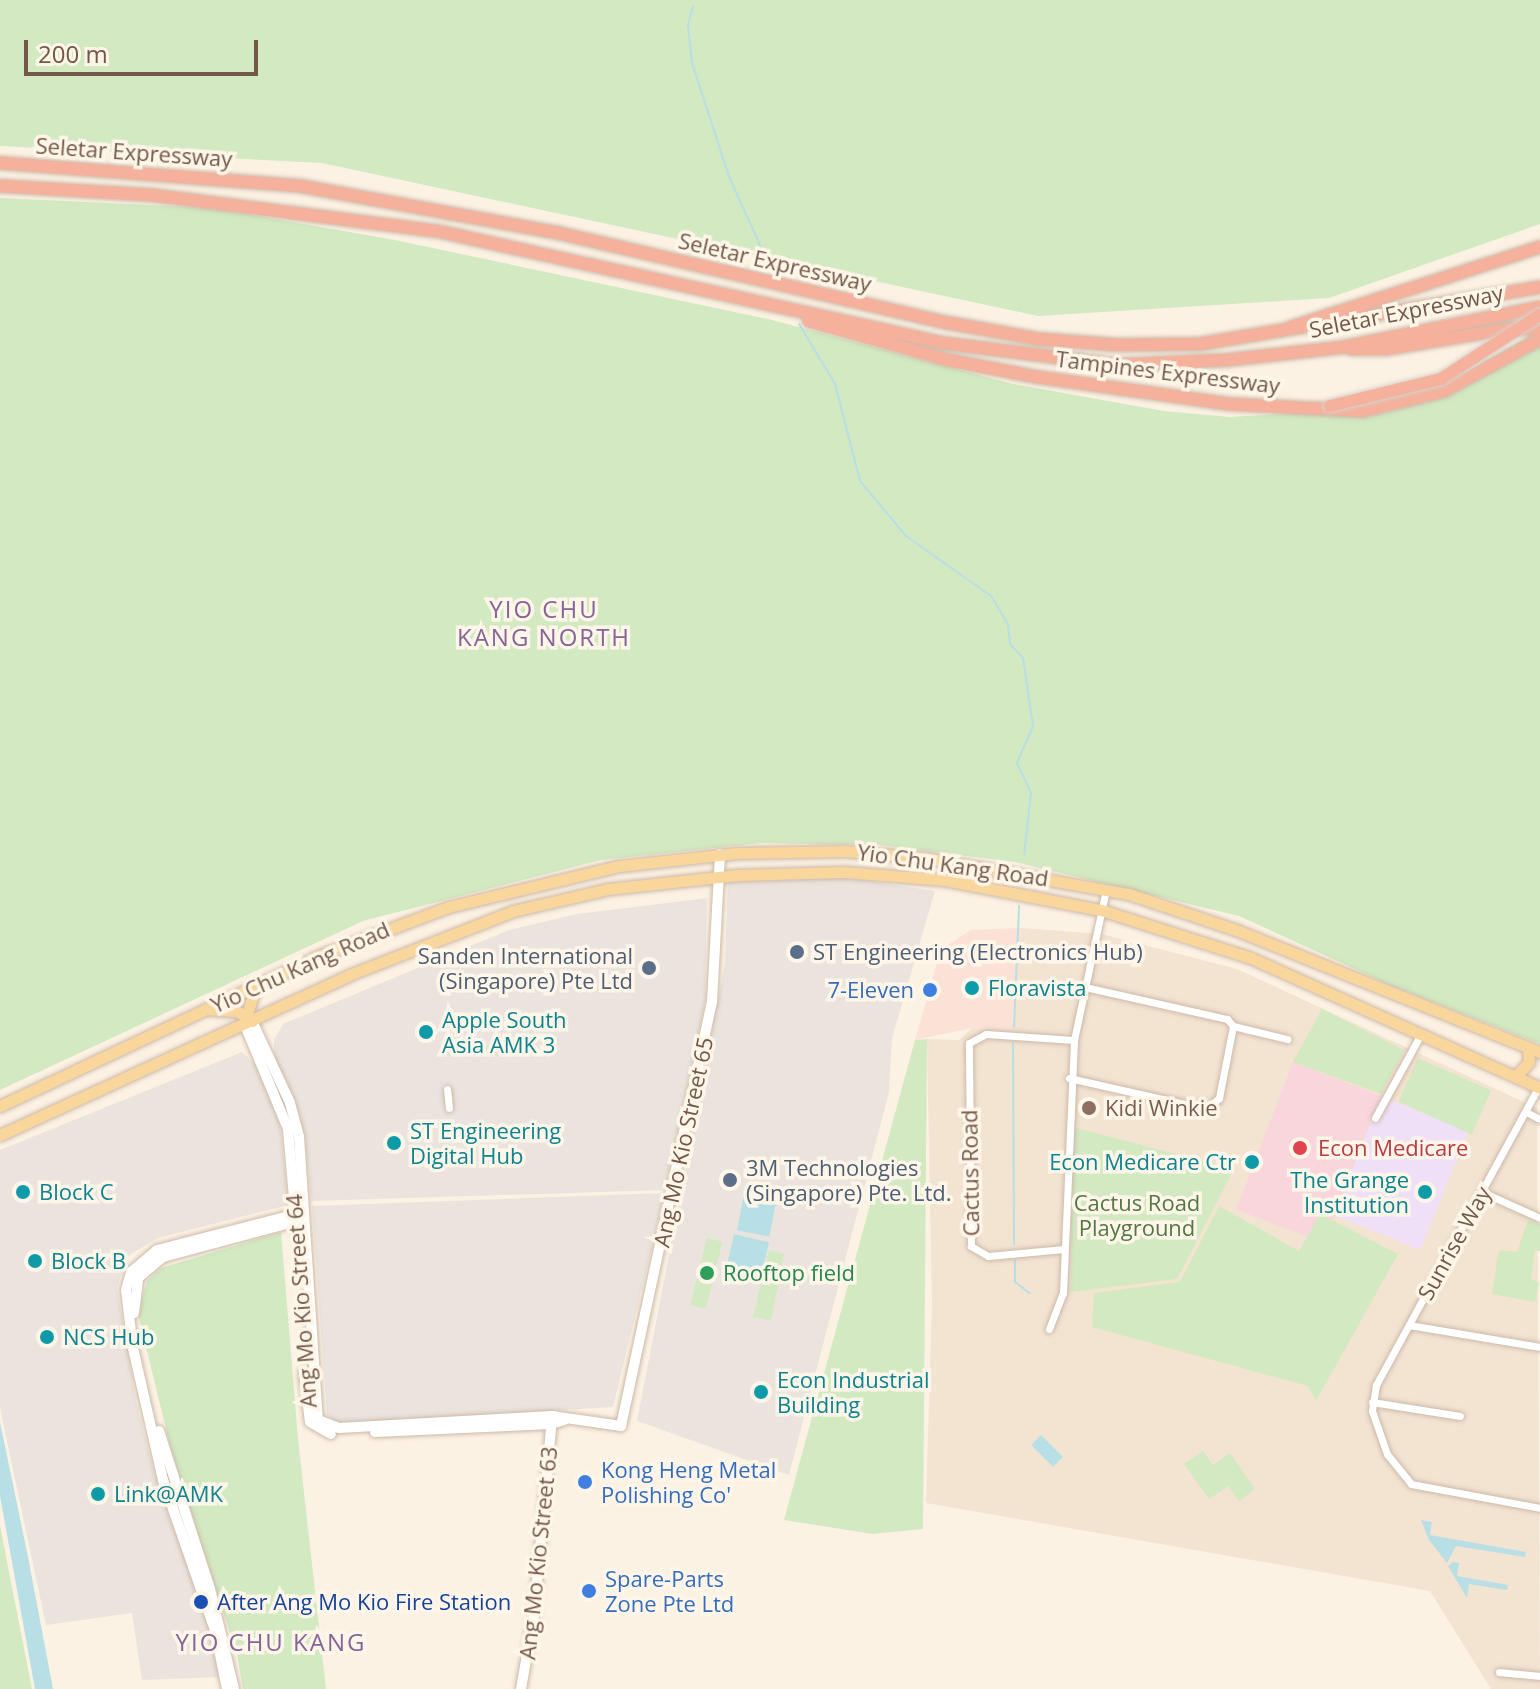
<!DOCTYPE html>
<style>
body{margin:0}
#map{position:relative;width:1540px;height:1689px;overflow:hidden;background:#fcf2e3;font-family:"Open Sans",sans-serif}
div>[style]{position:absolute}
[style*='--x']{left:calc(var(--x)*1px);top:calc(var(--y)*1px);width:calc(var(--w)*1px);rotate:calc(var(--a)*1deg)}
.residential>*{inset:0;background:#f3e3d1}
.commercial>*{inset:0;background:#fce1d7}
.industrial>*{inset:0;background:#ebe4de}
.education>*{inset:0;background:#efe0f8;transform-origin:0 0}
.medical>*{inset:0;background:#f9d6db;transform-origin:0 0}
.green>*{inset:0;background:#d2e9c2;transform-origin:0 0}
.water>*{inset:0;background:#b8dfe5;transform-origin:0 0}
.stream>*{height:2px;margin:-1px;padding:0 1px;transform-origin:1px;border-radius:1px;background:#b8dfe5}
.roads{filter:drop-shadow(0 0 2px #cdb9aa) drop-shadow(0 0 2px #cdb9aa)}
.street>*{height:7px;margin:-3.5px;padding:0 3.5px;transform-origin:3.5px;border-radius:3.5px;background:#fff}
.secondary>*{height:10px;margin:-5px;padding:0 5px;transform-origin:5px;border-radius:5px;background:#fff}
.primary>*{height:11px;margin:-5.5px;padding:0 5.5px;transform-origin:5.5px;border-radius:5.5px;background:#f9d69c}
.highway>*{height:12px;margin:-6px;padding:0 6px;transform-origin:6px;border-radius:6px;background:#f5b19b}
.bridges{filter:drop-shadow(0 0 2px #d8d0cc) drop-shadow(0 0 2px #d8d0cc)}
.highway-bridge>*{height:12px;margin:-6px;padding:0 6px;transform-origin:6px;border-radius:6px;background:#f5b19b}
.dots>*{width:22px;height:22px;translate:-50% -50%;box-sizing:border-box;border:4px solid #fff6e9;border-radius:50%}
span{translate:-50% -50%;white-space:nowrap;text-align:center;line-height:1.15;-webkit-text-stroke:7px #fff6e9;paint-order:stroke}
.street-label{font-size:22px;color:#735849}
.service-label{font-size:22px;color:#4e5e75}
.left{translate:0 -50%;text-align:left}
.right{translate:-100% -50%;text-align:right}
.culture-label{font-size:22px;color:#0d838f}
.shop-label{font-size:22px;color:#366cbe}
.education-label{font-size:22px;color:#785e54}
.health-label{font-size:22px;color:#be3a42}
.park-label{font-size:22px;color:#537842}
.leisure-label{font-size:22px;color:#27864d}
.transit-label{font-size:22px;color:#164399}
.neighbourhood-label{font-size:24px;color:#856597;letter-spacing:2px}
.scale{position:absolute;left:24px;top:40px;width:234px;height:36px;box-sizing:border-box;border:4px solid #735849;border-top:0;padding-left:10px;font-size:24px;line-height:28px;white-space:nowrap;color:#735849;-webkit-text-stroke:6px #fff6e9;paint-order:stroke}
</style>
<div id="map">
<div class="residential">
<i style="clip-path:polygon(1021px 928px,1102px 934px,1237px 969px,1537px 1108px,1540px 1689px,1491px 1689px,1430px 1591px,926px 1503px,932px 1304px,927px 1039px,959px 1040px,972px 1028px,1011px 1030px)"></i>
</div>
<div class="commercial">
<i style="clip-path:polygon(1021px 928px,1011px 1030px,972px 1028px,915px 1040px,941px 949px,971px 930px)"></i>
</div>
<div class="industrial">
<i style="clip-path:polygon(827px 875px,935px 891px,892px 1038px,889px 1092px,789px 1475px,637px 1421px,725px 964px,728px 877px)"></i>
<i style="clip-path:polygon(707px 898px,705px 1001px,665px 1190px,311px 1201px,305px 1135px,274px 1054px,274px 1040px,283px 1024px,509px 930px,577px 914px)"></i>
<i style="clip-path:polygon(242px 1052px,257px 1066px,280px 1124px,288px 1205px,158px 1238px,126px 1257px,117px 1288px,136px 1401px,155px 1476px,212px 1632px,221px 1677px,142px 1680px,132px 1613px,46px 1625px,0 1408px,0 1150px)"></i>
<i style="clip-path:polygon(665px 1193px,613px 1407px,340px 1423px,327px 1415px,312px 1206px)"></i>
</div>
<div class="education">
<i style="left:1381px;top:1096px;width:94px;height:128px;rotate:22deg"></i>
</div>
<div class="medical">
<i style="left:1293px;top:1062px;width:94px;height:158px;rotate:21deg"></i>
</div>
<div class="green">
<i style="clip-path:polygon(0 0,1540px 0,1540px 224px,1329px 298px,1038px 316px,322px 163px,0 146px)"></i>
<i style="clip-path:polygon(0 198px,213px 208px,395px 240px,768px 319px,1013px 384px,1164px 411px,1230px 417px,1360px 409px,1440px 387px,1530px 336px,1540px 336px,1540px 1044px,1392px 986px,1239px 916px,1015px 862px,880px 845px,761px 843px,601px 860px,363px 921px,0 1090px)"></i>
<i style="clip-path:polygon(1322px 1009px,1404px 1050px,1381px 1094px,1293px 1062px)"></i>
<i style="clip-path:polygon(927px 1039px,923px 1529px,873px 1534px,784px 1520px,915px 1040px)"></i>
<i style="left:1418px;top:1058px;width:80px;height:48px;rotate:24deg"></i>
<i style="clip-path:polygon(1072px 1127px,1234px 1169px,1177px 1279px,1071px 1292px)"></i>
<i style="clip-path:polygon(1219px 1206px,1299px 1251px,1320px 1214px,1398px 1254px,1316px 1401px,1308px 1386px,1092px 1327px,1094px 1293px,1180px 1282px)"></i>
<i style="clip-path:polygon(1528px 1220px,1540px 1224px,1540px 1251px,1535px 1250px,1531px 1279px,1539px 1283px,1535px 1302px,1492px 1294px,1499px 1250px,1517px 1252px)"></i>
<i style="clip-path:polygon(281px 1232px,298px 1439px,326px 1689px,243px 1689px,237px 1654px,172px 1454px,138px 1314px,147px 1281px,161px 1268px)"></i>
<i style="left:707px;top:1238px;width:16px;height:69px;rotate:14deg"></i>
<i style="clip-path:polygon(769px 1250px,784px 1254px,771px 1321px,753px 1317px)"></i>
<i style="clip-path:polygon(1203px 1451px,1213px 1465px,1230px 1453px,1255px 1489px,1239px 1501px,1228px 1486px,1209px 1499px,1184px 1464px)"></i>
<i style="clip-path:polygon(0 1525px,9px 1572px,32px 1689px,0 1689px)"></i>
</div>
<div class="water">
<i style="left:744px;top:1194px;width:33px;height:37px;rotate:11deg"></i>
<i style="left:734px;top:1234px;width:36px;height:38px;rotate:13deg"></i>
<i style="clip-path:polygon(0 1422px,28px 1557px,53px 1689px,35px 1689px,0 1496px)"></i>
<i style="left:1041px;top:1435px;width:31px;height:14px;rotate:45deg"></i>
<i style="clip-path:polygon(1421px 1520px,1432px 1522px,1430px 1535px,1526px 1552px,1525px 1557px,1456px 1546px,1447px 1563px,1429px 1540px)"></i>
<i style="clip-path:polygon(1453px 1562px,1459px 1563px,1457px 1576px,1508px 1585px,1507px 1590px,1469px 1584px,1467px 1598px,1448px 1566px)"></i>
</div>
<div class="stream">
<i style="--x:693;--y:6;--w:20;--a:105"></i>
<i style="--x:688;--y:25;--w:38;--a:84"></i>
<i style="--x:692;--y:63;--w:122;--a:71.9"></i>
<i style="--x:730;--y:179;--w:94;--a:65.6"></i>
<i style="--x:799;--y:324;--w:70;--a:59"></i>
<i style="--x:835;--y:384;--w:100;--a:75.5"></i>
<i style="--x:860;--y:481;--w:72;--a:50.1"></i>
<i style="--x:906;--y:536;--w:104;--a:35.2"></i>
<i style="--x:991;--y:596;--w:33;--a:59"></i>
<i style="--x:1008;--y:624;--w:20;--a:84"></i>
<i style="--x:1010;--y:644;--w:19;--a:47"></i>
<i style="--x:1023;--y:658;--w:69;--a:81.6"></i>
<i style="--x:1033;--y:726;--w:40;--a:113.4"></i>
<i style="--x:1017;--y:763;--w:33;--a:65"></i>
<i style="--x:1031;--y:793;--w:62;--a:96.4"></i>
<i style="--x:1014;--y:1027;--w:121;--a:-87.6"></i>
<i style="--x:1013;--y:1043;--w:201;--a:89.7"></i>
<i style="--x:1015;--y:1260;--w:22;--a:90"></i>
<i style="--x:1015;--y:1282;--w:18;--a:38"></i>
</div>
<div class="roads">
<div class="street">
<i style="--x:1085;--y:987;--w:146;--a:12.7"></i>
<i style="--x:1227;--y:1019;--w:9;--a:49"></i>
<i style="--x:1233;--y:1026;--w:56;--a:13.5"></i>
<i style="--x:1069;--y:1078;--w:141;--a:12.7"></i>
<i style="--x:1207;--y:1109;--w:16;--a:-43"></i>
<i style="--x:1219;--y:1098;--w:73;--a:-79"></i>
<i style="--x:1539;--y:1086;--w:341;--a:118.6"></i>
<i style="--x:1376;--y:1385;--w:26;--a:99"></i>
<i style="--x:1372;--y:1411;--w:46;--a:70.8"></i>
<i style="--x:1387;--y:1454;--w:38;--a:51"></i>
<i style="--x:1411;--y:1484;--w:131;--a:10.5"></i>
<i style="--x:447;--y:1089;--w:19;--a:84"></i>
<i style="--x:1526;--y:1112;--w:16;--a:27"></i>
<i style="--x:1375;--y:1118;--w:96;--a:-61.3"></i>
<i style="--x:1482;--y:1192;--w:64;--a:24.1"></i>
<i style="--x:1064;--y:1249;--w:76;--a:174.7"></i>
<i style="--x:988;--y:1256;--w:20;--a:-150"></i>
<i style="--x:971;--y:1246;--w:203;--a:-90.6"></i>
<i style="--x:969;--y:1043;--w:19;--a:-28"></i>
<i style="--x:986;--y:1034;--w:88;--a:3.9"></i>
<i style="--x:1409;--y:1325;--w:133;--a:9.5"></i>
<i style="--x:1049;--y:1329;--w:39;--a:-69"></i>
<i style="--x:1063;--y:1293;--w:253;--a:-87.5"></i>
<i style="--x:1074;--y:1040;--w:154;--a:-78"></i>
<i style="--x:1372;--y:1402;--w:89;--a:9"></i>
<i style="--x:1499;--y:1672;--w:41;--a:5.6"></i>
</div>
<div class="secondary">
<i style="--x:252;--y:1021;--w:90;--a:65.1"></i>
<i style="--x:290;--y:1103;--w:35;--a:75"></i>
<i style="--x:299;--y:1137;--w:284;--a:86.2"></i>
<i style="--x:318;--y:1420;--w:22;--a:21"></i>
<i style="--x:339;--y:1428;--w:213;--a:-3.2"></i>
<i style="--x:552;--y:1416;--w:70;--a:8.2"></i>
<i style="--x:621;--y:1426;--w:434;--a:-77.9"></i>
<i style="--x:712;--y:1002;--w:148;--a:-86.9"></i>
<i style="--x:245;--y:1025;--w:113;--a:67.5"></i>
<i style="--x:288;--y:1129;--w:103;--a:85"></i>
<i style="--x:134;--y:1313;--w:35;--a:-83"></i>
<i style="--x:138;--y:1278;--w:33;--a:-40"></i>
<i style="--x:163;--y:1257;--w:143;--a:-15"></i>
<i style="--x:304;--y:1372;--w:50;--a:83.2"></i>
<i style="--x:310;--y:1422;--w:24;--a:30"></i>
<i style="--x:159;--y:1431;--w:166;--a:72.1"></i>
<i style="--x:210;--y:1589;--w:103;--a:76.5"></i>
<i style="--x:375;--y:1432;--w:176;--a:-2.6"></i>
<i style="--x:551;--y:1424;--w:14;--a:-17"></i>
<i style="--x:227;--y:1689;--w:60;--a:-101.5"></i>
<i style="--x:215;--y:1630;--w:159;--a:-109.1"></i>
<i style="--x:163;--y:1480;--w:135;--a:-102.8"></i>
<i style="--x:133;--y:1348;--w:58;--a:-96.9"></i>
<i style="--x:126;--y:1290;--w:19;--a:-74"></i>
<i style="--x:131;--y:1272;--w:34;--a:-40"></i>
<i style="--x:157;--y:1250;--w:149;--a:-14.4"></i>
<i style="--x:521;--y:1689;--w:75;--a:-80"></i>
<i style="--x:534;--y:1615;--w:198;--a:-84.8"></i>
</div>
<div class="primary">
<i style="--x:206;--y:1009;--w:31;--a:4"></i>
<i style="--x:237;--y:1011;--w:18;--a:34"></i>
<i style="--x:245;--y:1021;--w:37;--a:-73"></i>
<i style="--x:1516;--y:1076;--w:19;--a:-47"></i>
<i style="--x:1529;--y:1062;--w:15;--a:-94"></i>
<i style="--x:0;--y:1106;--w:349;--a:-25.2"></i>
<i style="--x:316;--y:957;--w:141;--a:-20.7"></i>
<i style="--x:448;--y:907;--w:176;--a:-13.5"></i>
<i style="--x:619;--y:866;--w:119;--a:-6.3"></i>
<i style="--x:737;--y:853;--w:108;--a:-1.1"></i>
<i style="--x:845;--y:851;--w:81;--a:4.9"></i>
<i style="--x:926;--y:858;--w:206;--a:10.1"></i>
<i style="--x:1129;--y:894;--w:113;--a:18.6"></i>
<i style="--x:1236;--y:930;--w:328;--a:21.9"></i>
<i style="--x:0;--y:1135;--w:384;--a:-24.6"></i>
<i style="--x:349;--y:975;--w:176;--a:-21.3"></i>
<i style="--x:513;--y:911;--w:98;--a:-13"></i>
<i style="--x:608;--y:889;--w:130;--a:-6.2"></i>
<i style="--x:737;--y:875;--w:107;--a:-1.6"></i>
<i style="--x:844;--y:872;--w:101;--a:4.5"></i>
<i style="--x:945;--y:880;--w:159;--a:10.9"></i>
<i style="--x:1101;--y:910;--w:157;--a:17.7"></i>
<i style="--x:1251;--y:958;--w:317;--a:24.2"></i>
</div>
<div class="highway">
<i style="--x:0;--y:163;--w:301;--a:4.4"></i>
<i style="--x:300;--y:186;--w:262;--a:10.3"></i>
<i style="--x:558;--y:233;--w:401;--a:13"></i>
<i style="--x:949;--y:323;--w:90;--a:10.2"></i>
<i style="--x:1038;--y:339;--w:80;--a:4.3"></i>
<i style="--x:1118;--y:345;--w:82;--a:-0.7"></i>
<i style="--x:1200;--y:344;--w:345;--a:-9.5"></i>
<i style="--x:0;--y:186;--w:151;--a:3.4"></i>
<i style="--x:151;--y:195;--w:288;--a:7.2"></i>
<i style="--x:437;--y:231;--w:518;--a:12.48"></i>
<i style="--x:943;--y:343;--w:175;--a:7.2"></i>
<i style="--x:1117;--y:365;--w:110;--a:-2.6"></i>
<i style="--x:1227;--y:360;--w:118;--a:-6.3"></i>
<i style="--x:1344;--y:347;--w:200;--a:-11.5"></i>
<i style="--x:809;--y:321;--w:144;--a:15.7"></i>
<i style="--x:948;--y:360;--w:91;--a:10.8"></i>
<i style="--x:1037;--y:377;--w:194;--a:8"></i>
<i style="--x:1229;--y:404;--w:134;--a:3"></i>
<i style="--x:1363;--y:411;--w:83;--a:-13.9"></i>
<i style="--x:1444;--y:391;--w:109;--a:-28.4"></i>
<i style="--x:1289;--y:328;--w:264;--a:-17.9"></i>
<i style="--x:1351;--y:349;--w:35;--a:0"></i>
<i style="--x:1386;--y:349;--w:129;--a:-9.4"></i>
<i style="--x:1513;--y:328;--w:27;--a:4"></i>
</div>
</div>
<div class="bridges">
<div class="highway-bridge">
<i style="--x:1330;--y:406;--w:114;--a:-13.7"></i>
<i style="--x:1441;--y:379;--w:118;--a:-32.9"></i>
</div>
</div>
<div class="dots">
<i style="left:797px;top:952px;background:#5c6f8a"></i>
<i style="left:649px;top:968px;background:#5c6f8a"></i>
<i style="left:972px;top:988px;background:#0f9aa8"></i>
<i style="left:930px;top:990px;background:#3f7fe0"></i>
<i style="left:426px;top:1032px;background:#0f9aa8"></i>
<i style="left:1089px;top:1108px;background:#8d6e63"></i>
<i style="left:394px;top:1143px;background:#0f9aa8"></i>
<i style="left:1300px;top:1148px;background:#e0444e"></i>
<i style="left:1252px;top:1162px;background:#0f9aa8"></i>
<i style="left:730px;top:1180px;background:#5c6f8a"></i>
<i style="left:23px;top:1192px;background:#0f9aa8"></i>
<i style="left:1425px;top:1192px;background:#0f9aa8"></i>
<i style="left:35px;top:1261px;background:#0f9aa8"></i>
<i style="left:707px;top:1273px;background:#2e9e5b"></i>
<i style="left:47px;top:1337px;background:#0f9aa8"></i>
<i style="left:761px;top:1392px;background:#0f9aa8"></i>
<i style="left:585px;top:1482px;background:#3f7fe0"></i>
<i style="left:98px;top:1494px;background:#0f9aa8"></i>
<i style="left:589px;top:1591px;background:#3f7fe0"></i>
<i style="left:201px;top:1602px;background:#1a4fb4"></i>
</div>
<div class="street-label">
<span style="left:134px;top:152px;rotate:4deg">Seletar Expressway</span>
<span style="left:775px;top:262px;rotate:13deg">Seletar Expressway</span>
<span style="left:1406px;top:311px;rotate:-11deg">Seletar Expressway</span>
<span style="left:1168px;top:372px;rotate:7deg">Tampines Expressway</span>
<span style="left:953px;top:865px;rotate:8deg">Yio Chu Kang Road</span>
<span style="left:300px;top:967px;rotate:-24deg">Yio Chu Kang Road</span>
<span style="left:683px;top:1142px;rotate:-78deg">Ang Mo Kio Street 65</span>
<span style="left:970px;top:1173px;rotate:-91deg">Cactus Road</span>
<span style="left:1454px;top:1243px;rotate:-61deg">Sunrise Way</span>
<span style="left:301px;top:1301px;rotate:-94deg">Ang Mo Kio Street 64</span>
<span style="left:538px;top:1553px;rotate:-84deg">Ang Mo Kio Street 63</span>
</div>
<div class="service-label">
<span class="left" style="left:813px;top:952px">ST Engineering (Electronics Hub)</span>
<span class="right" style="left:633px;top:968px">Sanden International<br>(Singapore) Pte Ltd</span>
<span class="left" style="left:746px;top:1180px">3M Technologies<br>(Singapore) Pte. Ltd.</span>
</div>
<div class="culture-label">
<span class="left" style="left:988px;top:988px">Floravista</span>
<span class="left" style="left:442px;top:1032px">Apple South<br>Asia AMK 3</span>
<span class="left" style="left:410px;top:1143px">ST Engineering<br>Digital Hub</span>
<span class="right" style="left:1236px;top:1162px">Econ Medicare Ctr</span>
<span class="right" style="left:1409px;top:1192px">The Grange<br>Institution</span>
<span class="left" style="left:39px;top:1192px">Block C</span>
<span class="left" style="left:51px;top:1261px">Block B</span>
<span class="left" style="left:63px;top:1337px">NCS Hub</span>
<span class="left" style="left:777px;top:1392px">Econ Industrial<br>Building</span>
<span class="left" style="left:114px;top:1494px">Link@AMK</span>
</div>
<div class="shop-label">
<span class="right" style="left:914px;top:990px">7-Eleven</span>
<span class="left" style="left:601px;top:1482px">Kong Heng Metal<br>Polishing Co'</span>
<span class="left" style="left:605px;top:1591px">Spare-Parts<br>Zone Pte Ltd</span>
</div>
<div class="education-label">
<span class="left" style="left:1105px;top:1108px">Kidi Winkie</span>
</div>
<div class="health-label">
<span class="left" style="left:1318px;top:1148px">Econ Medicare</span>
</div>
<div class="park-label">
<span style="left:1137px;top:1215px">Cactus Road<br>Playground</span>
</div>
<div class="leisure-label">
<span class="left" style="left:723px;top:1273px">Rooftop field</span>
</div>
<div class="transit-label">
<span class="left" style="left:217px;top:1602px">After Ang Mo Kio Fire Station</span>
</div>
<div class="neighbourhood-label">
<span style="left:544px;top:623px">YIO CHU<br>KANG NORTH</span>
<span style="left:271px;top:1642px">YIO CHU KANG</span>
</div>
<div class="scale">200 m</div>
</div>
